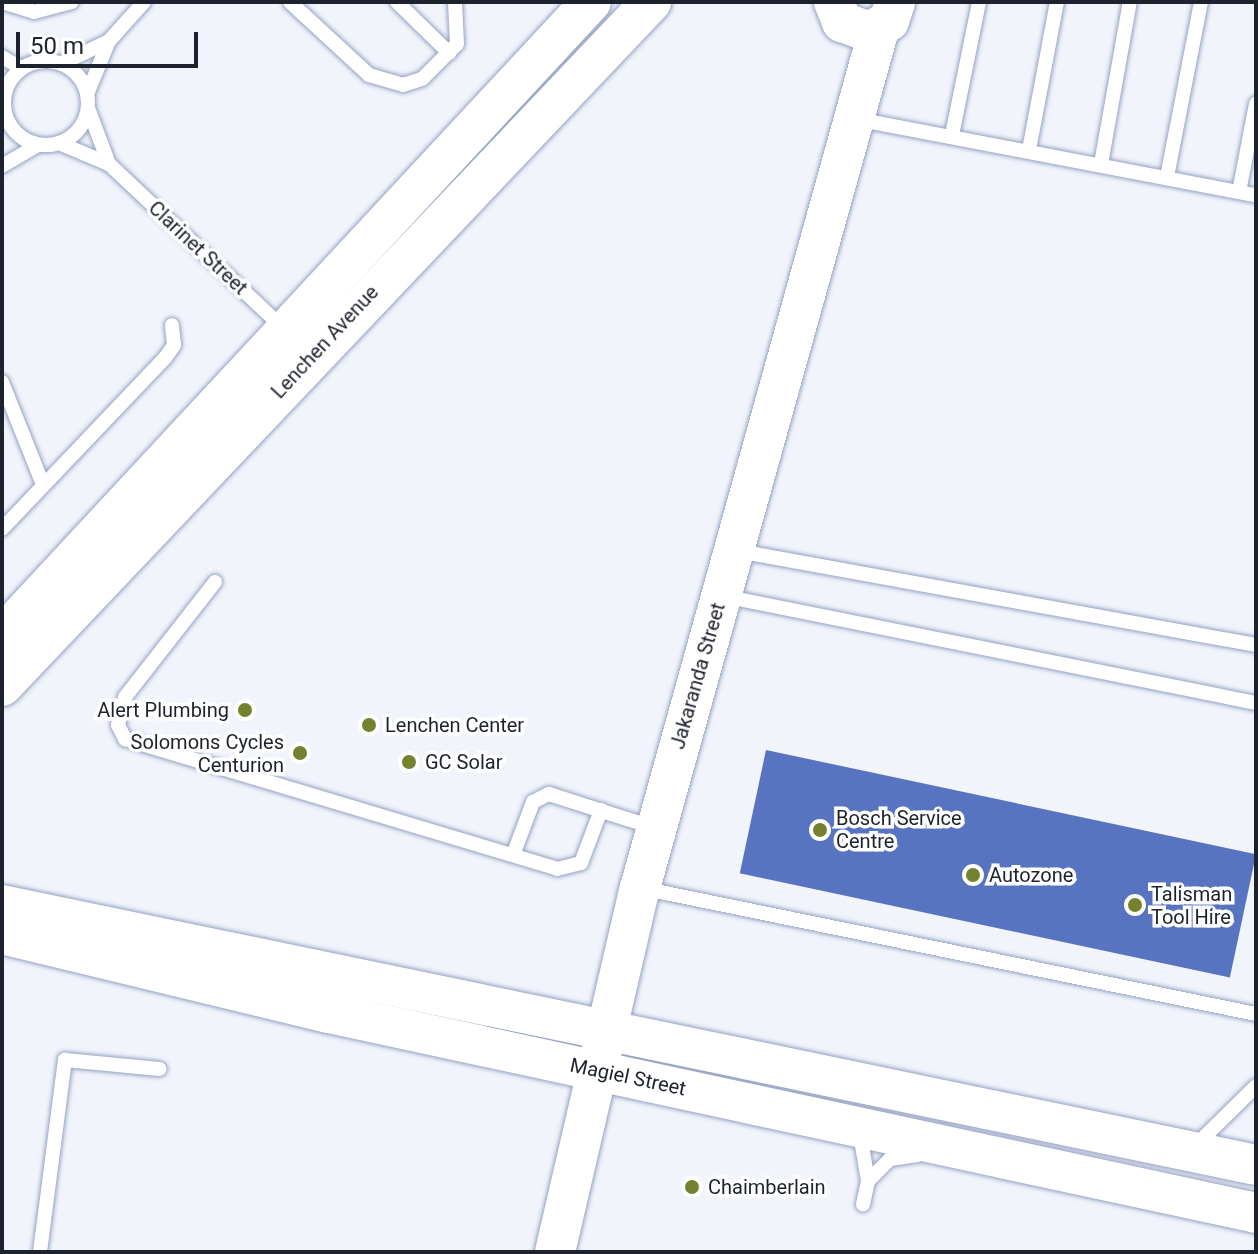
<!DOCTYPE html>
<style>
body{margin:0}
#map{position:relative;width:1258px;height:1254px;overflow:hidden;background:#f1f4fb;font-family:Roboto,sans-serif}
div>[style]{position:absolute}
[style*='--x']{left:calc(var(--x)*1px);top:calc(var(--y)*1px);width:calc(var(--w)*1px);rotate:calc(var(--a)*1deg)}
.building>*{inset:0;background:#5874c1;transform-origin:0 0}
.roads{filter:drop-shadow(0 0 2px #95a2c2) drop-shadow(0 0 2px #95a2c2)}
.lane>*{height:14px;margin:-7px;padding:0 7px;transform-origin:7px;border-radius:7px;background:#fff}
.lane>.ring{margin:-7px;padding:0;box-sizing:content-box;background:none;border:14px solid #fff;border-radius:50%}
.secondary>*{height:40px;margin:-20px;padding:0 20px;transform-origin:20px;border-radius:20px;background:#fff}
.dots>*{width:22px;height:22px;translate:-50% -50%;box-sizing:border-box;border:4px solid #fff;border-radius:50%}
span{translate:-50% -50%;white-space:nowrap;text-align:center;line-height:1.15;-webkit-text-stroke:7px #fff;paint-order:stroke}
.street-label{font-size:20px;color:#1d222e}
.poi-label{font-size:20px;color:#1d222e}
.right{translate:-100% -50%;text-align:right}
.left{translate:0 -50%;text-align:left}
.frame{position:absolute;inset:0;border:4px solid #1d222e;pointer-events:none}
.scale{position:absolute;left:16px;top:32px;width:182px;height:36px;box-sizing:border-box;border:4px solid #1d222e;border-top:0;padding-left:10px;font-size:24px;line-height:28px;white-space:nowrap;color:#1d222e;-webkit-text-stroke:6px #fff;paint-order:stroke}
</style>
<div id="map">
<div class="building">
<i style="left:766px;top:750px;width:501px;height:126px;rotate:12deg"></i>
</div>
<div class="roads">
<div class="lane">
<i style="--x:2;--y:2;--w:34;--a:17"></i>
<i style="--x:34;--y:12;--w:39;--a:-15"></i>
<i style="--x:290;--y:2;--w:108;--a:42.7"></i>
<i style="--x:369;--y:75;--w:35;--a:16"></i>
<i style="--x:403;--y:85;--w:20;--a:-18"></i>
<i style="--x:422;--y:79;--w:49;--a:-45"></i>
<i style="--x:457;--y:44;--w:42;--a:-92.7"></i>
<i style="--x:397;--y:2;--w:73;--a:44.4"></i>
<i style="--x:2;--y:57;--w:22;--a:30"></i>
<i class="ring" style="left:4px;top:61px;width:70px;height:70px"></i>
<i style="--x:61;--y:64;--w:53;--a:-25.6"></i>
<i style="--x:87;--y:94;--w:57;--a:-67.5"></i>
<i style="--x:109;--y:41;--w:52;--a:-48.1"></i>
<i style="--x:88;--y:108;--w:60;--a:69.4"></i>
<i style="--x:856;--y:119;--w:407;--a:10.8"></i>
<i style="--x:952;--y:135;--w:136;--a:-78.5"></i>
<i style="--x:59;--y:143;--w:54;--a:22.8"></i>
<i style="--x:109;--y:164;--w:242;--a:43.3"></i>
<i style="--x:1029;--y:150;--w:151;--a:-79.3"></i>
<i style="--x:1101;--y:164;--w:165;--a:-79.9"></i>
<i style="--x:2;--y:166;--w:42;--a:-30.3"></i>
<i style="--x:1167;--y:177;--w:178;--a:-79"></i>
<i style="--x:1239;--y:192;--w:90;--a:-79.1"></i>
<i style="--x:2;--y:382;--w:108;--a:68.2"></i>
<i style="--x:2;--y:529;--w:236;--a:-46.4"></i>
<i style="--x:165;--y:358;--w:16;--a:-55"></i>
<i style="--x:174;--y:345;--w:20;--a:-96"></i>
<i style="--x:738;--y:551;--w:526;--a:10.29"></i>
<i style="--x:215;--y:582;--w:146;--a:128"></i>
<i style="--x:125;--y:697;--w:29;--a:104"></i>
<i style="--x:118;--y:725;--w:16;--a:63"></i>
<i style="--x:125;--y:739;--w:451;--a:16.7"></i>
<i style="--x:557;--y:869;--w:25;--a:-14"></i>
<i style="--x:581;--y:863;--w:57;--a:-69.3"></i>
<i style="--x:723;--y:596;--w:544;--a:11.35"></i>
<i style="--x:513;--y:855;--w:57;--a:-69.3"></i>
<i style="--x:533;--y:802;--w:18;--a:-27"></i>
<i style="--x:549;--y:794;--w:111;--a:17.8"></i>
<i style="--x:641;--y:888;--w:628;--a:11.58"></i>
<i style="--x:860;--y:1134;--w:48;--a:80.3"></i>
<i style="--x:868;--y:1181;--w:24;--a:102"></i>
<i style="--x:1196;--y:1145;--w:84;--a:-44.5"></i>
<i style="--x:868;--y:1181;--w:31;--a:-45"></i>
<i style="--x:890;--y:1159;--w:28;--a:-8"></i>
<i style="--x:40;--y:1252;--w:194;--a:-82.6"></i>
<i style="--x:65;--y:1060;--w:95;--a:5.4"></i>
</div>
<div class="secondary">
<i style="--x:834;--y:2;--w:22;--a:68"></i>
<i style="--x:842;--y:22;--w:29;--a:20"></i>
<i style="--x:869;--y:32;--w:23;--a:-29"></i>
<i style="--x:889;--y:21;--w:20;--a:-72"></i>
<i style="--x:2;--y:636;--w:865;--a:-47.11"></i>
<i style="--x:2;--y:686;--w:943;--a:-46.5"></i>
<i style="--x:2;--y:905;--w:1281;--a:11.71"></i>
<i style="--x:2;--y:934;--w:336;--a:13.6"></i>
<i style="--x:329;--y:1013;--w:948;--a:12.17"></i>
<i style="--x:555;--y:1252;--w:374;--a:-76.9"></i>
<i style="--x:640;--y:888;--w:892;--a:-74.45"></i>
</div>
</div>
<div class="dots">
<i style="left:245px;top:710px;background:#748230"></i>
<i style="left:369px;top:725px;background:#748230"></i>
<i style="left:300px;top:753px;background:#748230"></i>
<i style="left:409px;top:762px;background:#748230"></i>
<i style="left:820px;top:830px;background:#748230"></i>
<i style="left:973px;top:875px;background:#748230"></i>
<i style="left:1135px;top:905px;background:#748230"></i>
<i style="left:692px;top:1187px;background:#748230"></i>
</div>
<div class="street-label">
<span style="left:198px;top:248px;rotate:43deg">Clarinet Street</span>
<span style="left:325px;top:342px;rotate:-47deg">Lenchen Avenue</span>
<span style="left:698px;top:676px;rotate:-74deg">Jakaranda Street</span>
<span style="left:628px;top:1077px;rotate:12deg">Magiel Street</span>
</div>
<div class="poi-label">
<span class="right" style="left:229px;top:710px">Alert Plumbing</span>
<span class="left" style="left:385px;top:725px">Lenchen Center</span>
<span class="right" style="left:284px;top:754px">Solomons Cycles<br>Centurion</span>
<span class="left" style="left:425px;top:762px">GC Solar</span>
<span class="left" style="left:836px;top:830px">Bosch Service<br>Centre</span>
<span class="left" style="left:989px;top:875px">Autozone</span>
<span class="left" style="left:1151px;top:906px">Talisman<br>Tool Hire</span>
<span class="left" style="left:708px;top:1187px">Chaimberlain</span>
</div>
<div class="frame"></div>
<div class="scale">50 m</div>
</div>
